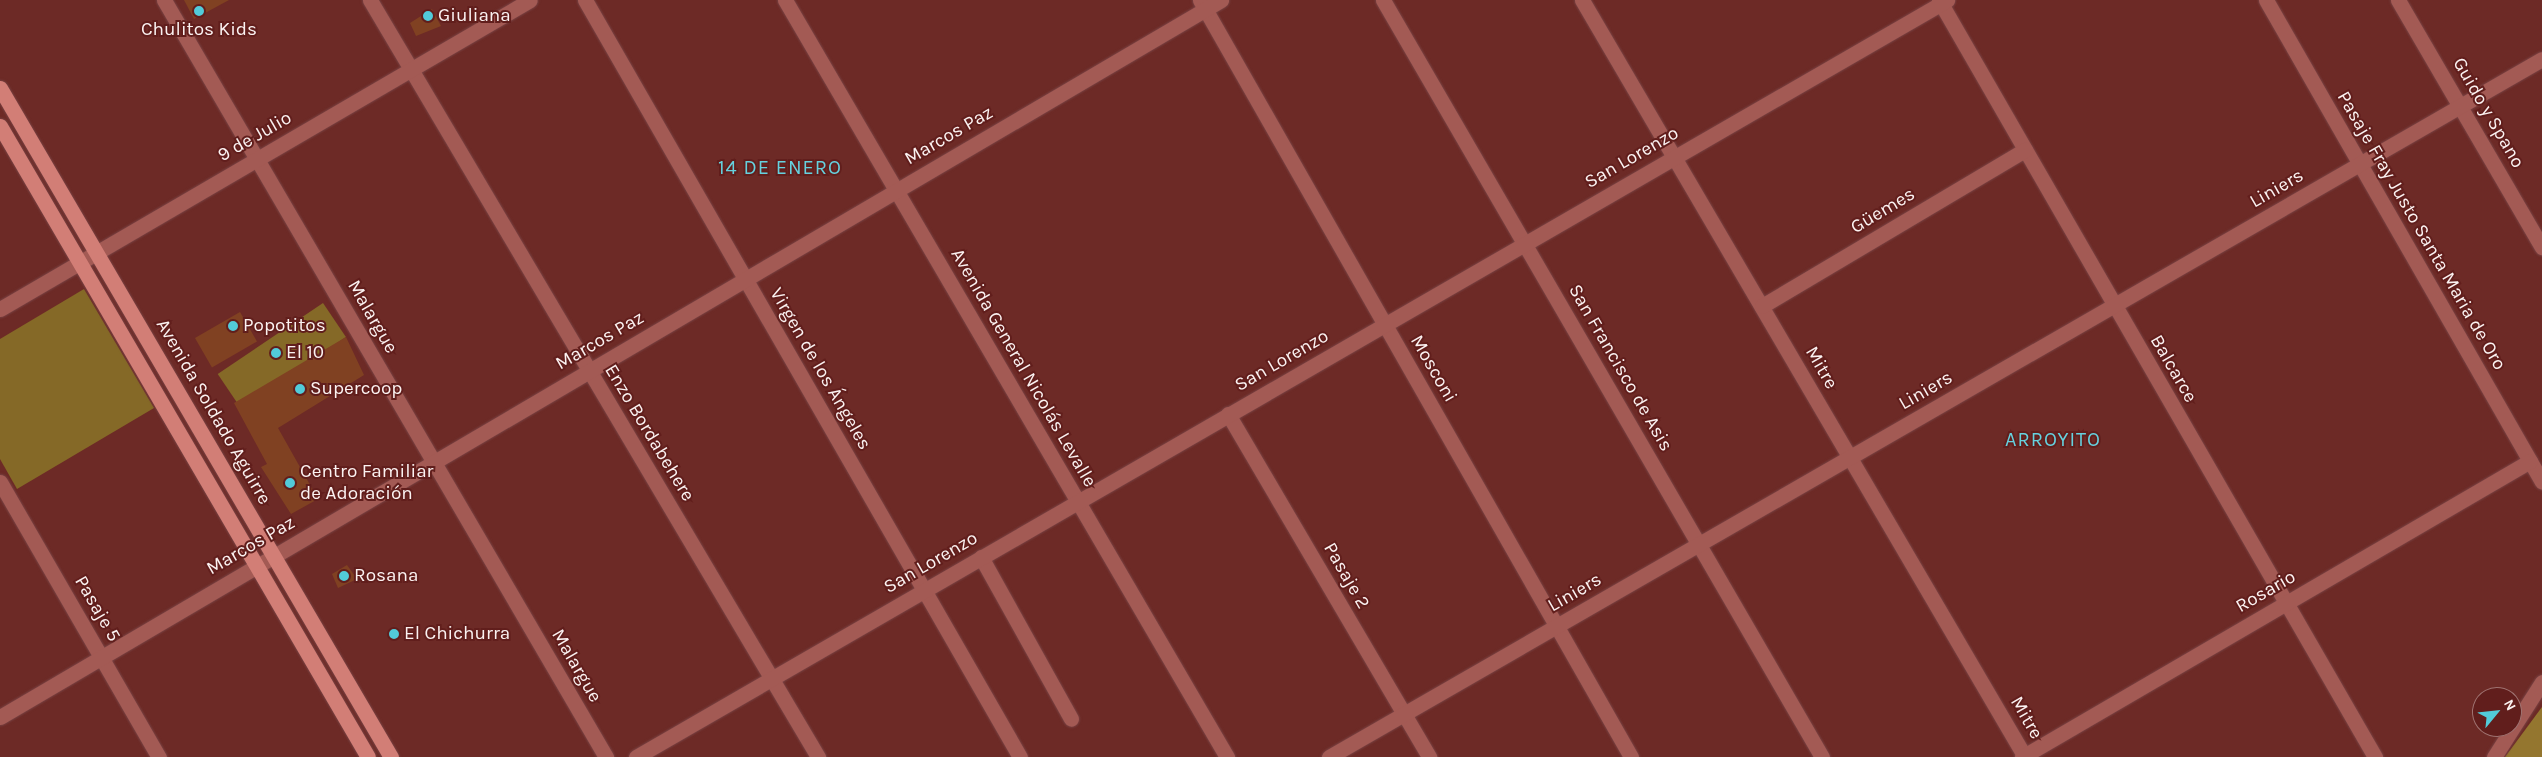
<!DOCTYPE html>
<meta charset="utf-8">
<style>
body{margin:0}
#map{position:relative;width:2542px;height:757px;overflow:hidden;background:#6d2a26;font-family:Karla,sans-serif}
div>[style]{position:absolute}
[style*='--x']{left:calc(var(--x)*1px);top:calc(var(--y)*1px);width:calc(var(--w)*1px);rotate:calc(var(--a)*1deg)}
.green>*{inset:0;background:#856927;transform-origin:0 0}
.forest>*{inset:0;background:#94762f}
.building>*{inset:0;background:#804122;transform-origin:0 0}
.roads{filter:drop-shadow(0 0 1px #784344) drop-shadow(0 0 1px #784344)}
.minor>*{height:15px;margin:-7.5px;padding:0 7.5px;transform-origin:7.5px;border-radius:7.5px;background:#a35a54}
.major>*{height:15px;margin:-7.5px;padding:0 7.5px;transform-origin:7.5px;border-radius:7.5px;background:#d27e76}
.dots>*{width:14px;height:14px;translate:-50% -50%;box-sizing:border-box;border:2px solid #611e1c;border-radius:50%}
span{translate:-50% -50%;white-space:nowrap;text-align:center;line-height:1.15;-webkit-text-stroke:4px #611e1c;paint-order:stroke}
.poi-label{font-size:19px;color:#fbf2f1}
.left{translate:0 -50%;text-align:left}
.street-label{font-size:19px;color:#fbf2f1}
.neighbourhood-label{font-size:20px;color:#66d1de;letter-spacing:1px}
.north{position:absolute;left:2472px;top:687px;width:50px;height:50px;box-sizing:border-box;background:#611e1c;border:1px solid #9f7371;border-radius:50%;rotate:62deg;font-size:14px;font-weight:700;line-height:20px;text-align:center;color:#fbf2f1}
.north::after{content:'';display:block;margin:auto;width:18px;height:22px;background:#52cbd9;clip-path:polygon(50% 0,100% 100%,50% 72%,0 100%)}
</style>
<div id="map">
<div class="green">
<i style="clip-path:polygon(84px 289px,154px 408px,17px 489px,0 459px,0 339px)"></i>
<i style="left:323px;top:303px;width:41px;height:127px;rotate:56deg"></i>
</div>
<div class="forest">
<i style="clip-path:polygon(2542px 707px,2542px 757px,2505px 757px)"></i>
</div>
<div class="building">
<i style="clip-path:polygon(184px 0,229px 0,194px 19px)"></i>
<i style="clip-path:polygon(432px 9px,441px 26px,416px 36px,410px 23px)"></i>
<i style="left:240px;top:312px;width:34px;height:52px;rotate:60deg"></i>
<i style="clip-path:polygon(346px 337px,364px 375px,278px 428px,318px 499px,291px 514px,261px 467px,267px 464px,234px 403px)"></i>
<i style="clip-path:polygon(347px 565px,357px 579px,338px 588px,332px 574px)"></i>
</div>
<div class="roads">
<div class="minor">
<i style="--x:164;--y:0;--w:877;--a:59.72"></i>
<i style="--x:370;--y:0;--w:880;--a:59.38"></i>
<i style="--x:585;--y:0;--w:873;--a:60.12"></i>
<i style="--x:785;--y:0;--w:877;--a:59.72"></i>
<i style="--x:1200;--y:0;--w:871;--a:60.34"></i>
<i style="--x:1383;--y:0;--w:875;--a:59.89"></i>
<i style="--x:1582;--y:0;--w:877;--a:59.66"></i>
<i style="--x:1939;--y:0;--w:874;--a:60.06"></i>
<i style="--x:2266;--y:0;--w:555;--a:60.2"></i>
<i style="--x:2398;--y:0;--w:286;--a:59.8"></i>
<i style="--x:1762;--y:306;--w:306;--a:-30.7"></i>
<i style="--x:0;--y:309;--w:613;--a:-30.24"></i>
<i style="--x:1228;--y:414;--w:398;--a:59.6"></i>
<i style="--x:0;--y:482;--w:318;--a:60"></i>
<i style="--x:981;--y:557;--w:185;--a:60.9"></i>
<i style="--x:0;--y:717;--w:1416;--a:-30.42"></i>
<i style="--x:636;--y:757;--w:1514;--a:-30"></i>
<i style="--x:1329;--y:757;--w:1399;--a:-29.92"></i>
<i style="--x:2022;--y:757;--w:588;--a:-30.23"></i>
<i style="--x:2494;--y:757;--w:89;--a:-57.4"></i>
</div>
<div class="major">
<i style="--x:0;--y:88;--w:775;--a:59.7"></i>
<i style="--x:0;--y:126;--w:730;--a:59.75"></i>
</div>
</div>
<div class="dots">
<i style="left:199px;top:11px;background:#52cbd9"></i>
<i style="left:428px;top:16px;background:#52cbd9"></i>
<i style="left:233px;top:326px;background:#52cbd9"></i>
<i style="left:276px;top:353px;background:#52cbd9"></i>
<i style="left:300px;top:389px;background:#52cbd9"></i>
<i style="left:290px;top:483px;background:#52cbd9"></i>
<i style="left:344px;top:576px;background:#52cbd9"></i>
<i style="left:394px;top:634px;background:#52cbd9"></i>
</div>
<div class="poi-label">
<span class="left" style="left:438px;top:16px">Giuliana</span>
<span style="left:199px;top:30px">Chulitos Kids</span>
<span class="left" style="left:243px;top:326px">Popotitos</span>
<span class="left" style="left:286px;top:353px">El 10</span>
<span class="left" style="left:310px;top:389px">Supercoop</span>
<span class="left" style="left:300px;top:483px">Centro Familiar<br>de Adoración</span>
<span class="left" style="left:354px;top:576px">Rosana</span>
<span class="left" style="left:404px;top:634px">El Chichurra</span>
</div>
<div class="street-label">
<span style="left:2488px;top:113px;rotate:60deg">Guido y Spano</span>
<span style="left:949px;top:136px;rotate:-30deg">Marcos Paz</span>
<span style="left:255px;top:137px;rotate:-30deg">9 de Julio</span>
<span style="left:1632px;top:158px;rotate:-30deg">San Lorenzo</span>
<span style="left:2277px;top:189px;rotate:-30deg">Liniers</span>
<span style="left:1883px;top:211px;rotate:-31deg">Güemes</span>
<span style="left:2421px;top:231px;rotate:60deg">Pasaje Fray Justo Santa Maria de Oro</span>
<span style="left:372px;top:317px;rotate:60deg">Malargue</span>
<span style="left:600px;top:341px;rotate:-30deg">Marcos Paz</span>
<span style="left:1282px;top:361px;rotate:-30deg">San Lorenzo</span>
<span style="left:1023px;top:368px;rotate:60deg">Avenida General Nicolás Levalle</span>
<span style="left:1620px;top:368px;rotate:60deg">San Francisco de Asis</span>
<span style="left:1821px;top:368px;rotate:60deg">Mitre</span>
<span style="left:820px;top:369px;rotate:60deg">Virgen de los Ángeles</span>
<span style="left:1433px;top:369px;rotate:60deg">Mosconi</span>
<span style="left:2173px;top:369px;rotate:60deg">Balcarce</span>
<span style="left:1926px;top:391px;rotate:-30deg">Liniers</span>
<span style="left:213px;top:412px;rotate:60deg">Avenida Soldado Aguirre</span>
<span style="left:649px;top:433px;rotate:59deg">Enzo Bordabehere</span>
<span style="left:251px;top:546px;rotate:-30deg">Marcos Paz</span>
<span style="left:931px;top:563px;rotate:-30deg">San Lorenzo</span>
<span style="left:1346px;top:576px;rotate:60deg">Pasaje 2</span>
<span style="left:2266px;top:592px;rotate:-30deg">Rosario</span>
<span style="left:1575px;top:593px;rotate:-30deg">Liniers</span>
<span style="left:97px;top:609px;rotate:60deg">Pasaje 5</span>
<span style="left:576px;top:666px;rotate:60deg">Malargue</span>
<span style="left:2026px;top:718px;rotate:60deg">Mitre</span>
</div>
<div class="neighbourhood-label">
<span style="left:780px;top:167px">14 DE ENERO</span>
<span style="left:2053px;top:439px">ARROYITO</span>
</div>
<div class="north">N</div>
</div>
